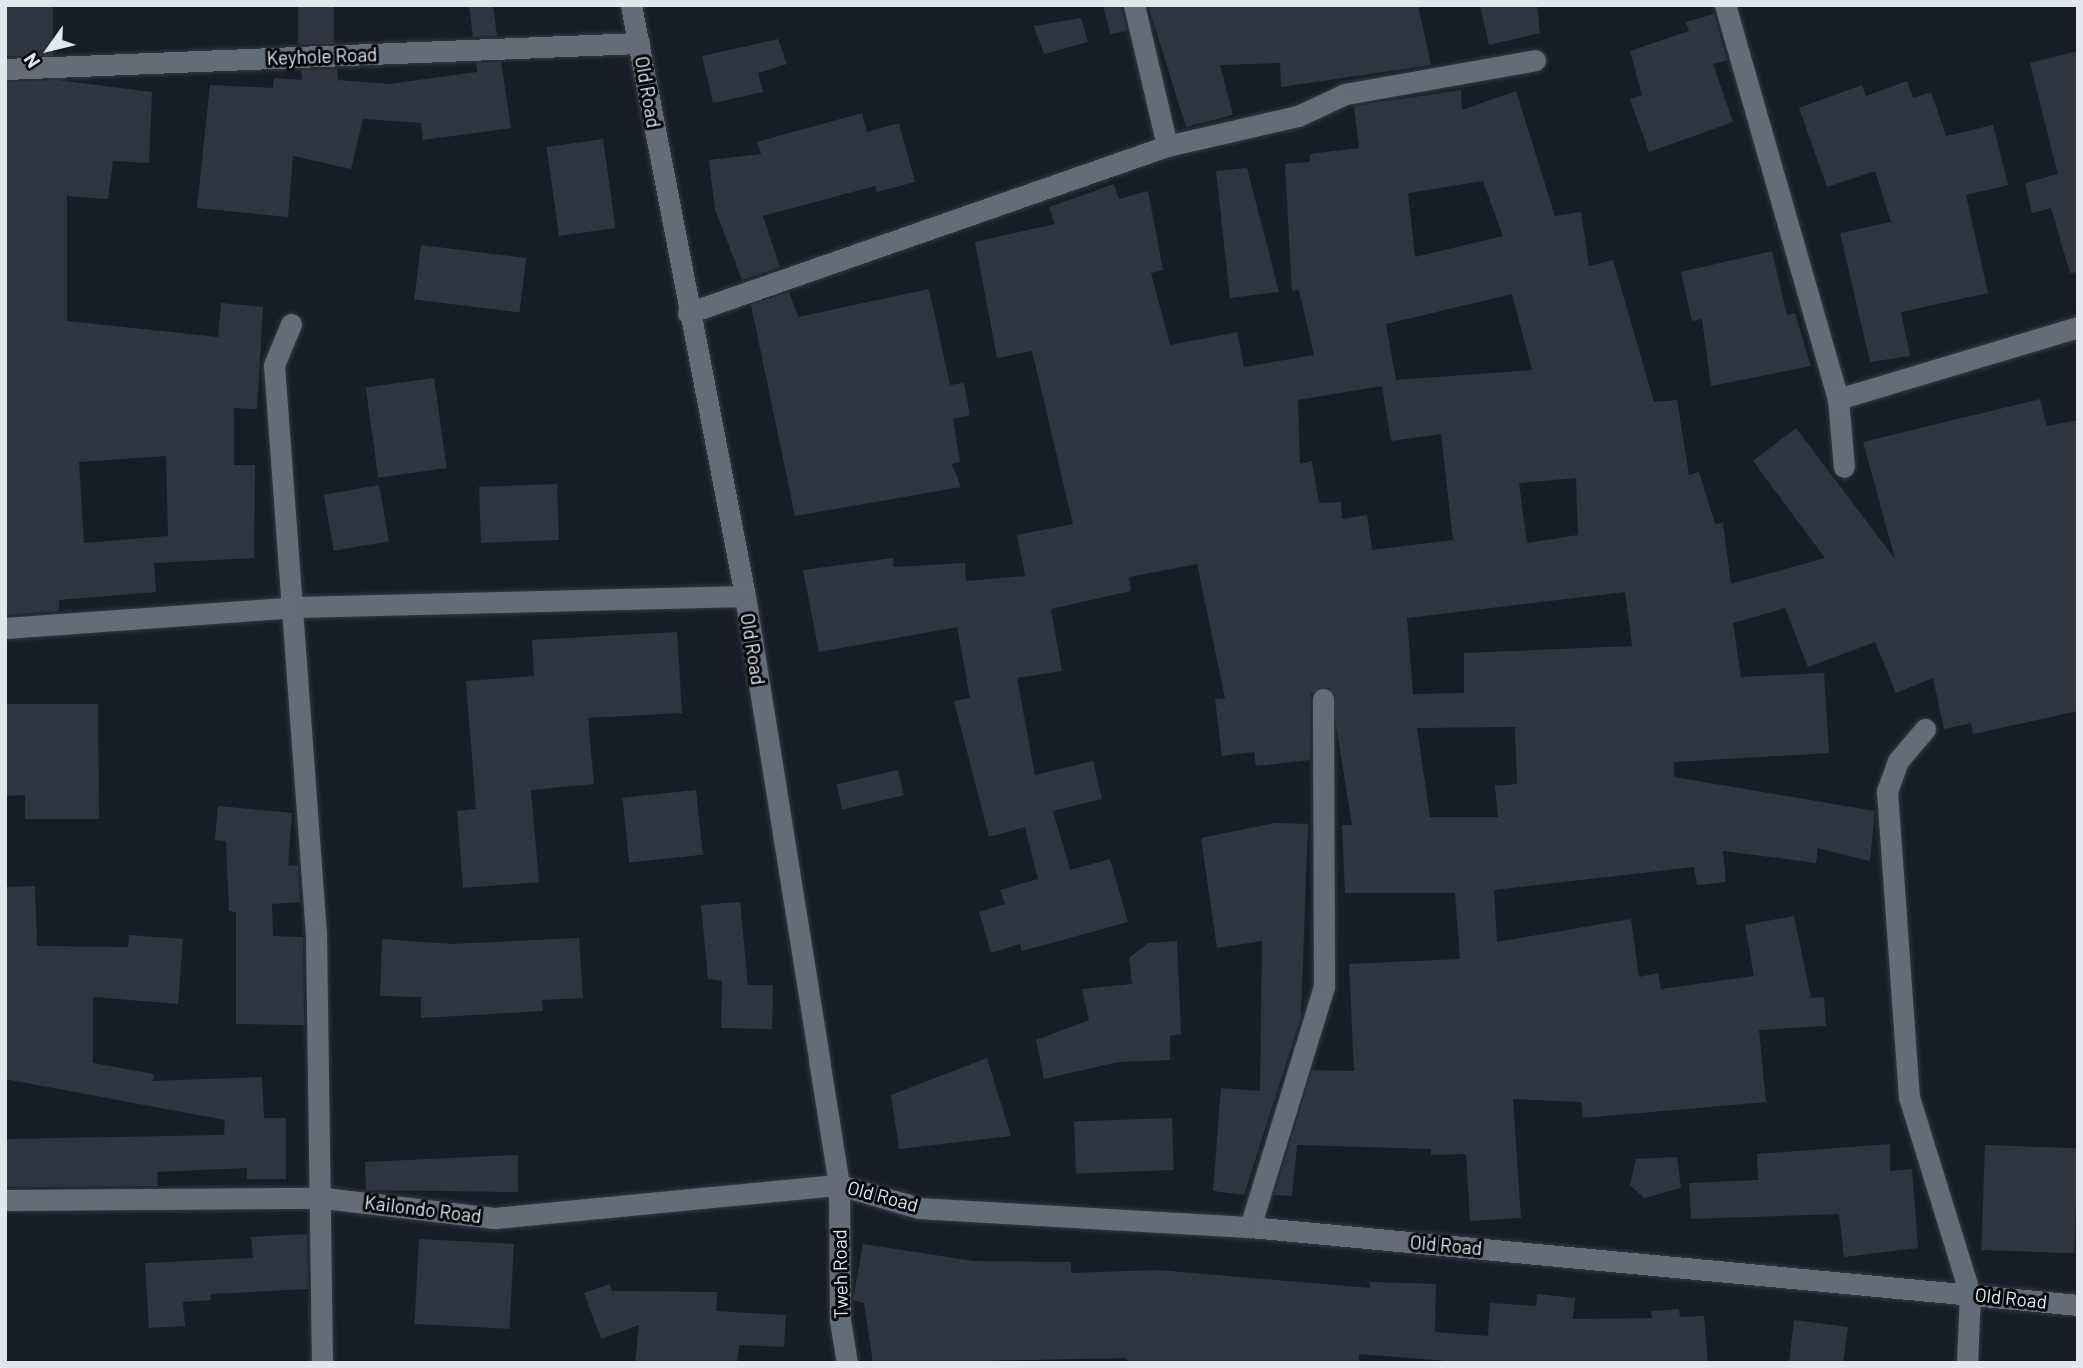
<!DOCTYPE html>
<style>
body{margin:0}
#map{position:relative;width:2083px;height:1368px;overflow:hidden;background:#171d28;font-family:Barlow,sans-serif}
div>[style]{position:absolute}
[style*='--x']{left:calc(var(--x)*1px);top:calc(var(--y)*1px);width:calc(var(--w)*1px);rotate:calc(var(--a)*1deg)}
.building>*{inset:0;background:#2e3542;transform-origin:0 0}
.roads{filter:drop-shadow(0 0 2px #353842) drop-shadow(0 0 2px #353842)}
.minor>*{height:21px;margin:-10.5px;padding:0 10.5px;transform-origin:10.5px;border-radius:10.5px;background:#646c7a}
span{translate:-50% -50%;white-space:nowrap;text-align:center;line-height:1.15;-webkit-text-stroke:6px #05070c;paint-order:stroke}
.street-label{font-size:19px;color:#e2e7ef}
.frame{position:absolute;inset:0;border:7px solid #e2e7ef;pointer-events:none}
.north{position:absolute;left:14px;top:14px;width:70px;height:70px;-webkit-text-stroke:5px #05070c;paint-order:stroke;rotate:236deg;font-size:19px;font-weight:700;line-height:28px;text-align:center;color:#e2e7ef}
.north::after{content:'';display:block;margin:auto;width:24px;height:32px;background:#e2e7ef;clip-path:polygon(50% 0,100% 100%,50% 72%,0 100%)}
</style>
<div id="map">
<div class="building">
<i style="left:5px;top:5px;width:48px;height:51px"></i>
<i style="left:298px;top:5px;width:36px;height:39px"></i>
<i style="clip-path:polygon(469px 5px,493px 5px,497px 36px,473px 37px)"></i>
<i style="clip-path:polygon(1103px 5px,1121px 5px,1127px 31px,1110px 34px)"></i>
<i style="clip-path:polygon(1148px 5px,1418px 5px,1431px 65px,1281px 87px,1280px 63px,1220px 65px,1233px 115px,1186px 127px)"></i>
<i style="clip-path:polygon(1480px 5px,1537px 5px,1540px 33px,1489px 45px)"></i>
<i style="clip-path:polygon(1714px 14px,1727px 60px,1713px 64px,1733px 122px,1649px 152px,1630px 99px,1642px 95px,1630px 51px,1689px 31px,1686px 22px)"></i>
<i style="clip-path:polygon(1081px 18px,1088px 42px,1044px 54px,1034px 26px)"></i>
<i style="clip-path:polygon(778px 39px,787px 64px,758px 73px,763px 92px,713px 103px,702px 56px)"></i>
<i style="clip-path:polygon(2078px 51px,2078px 272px,2070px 273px,2051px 208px,2032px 213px,2025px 183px,2058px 174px,2030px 63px)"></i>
<i style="clip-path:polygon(501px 62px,511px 128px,423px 140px,421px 123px,363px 119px,351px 169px,293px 156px,288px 217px,197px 208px,210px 85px,273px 88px,274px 78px,302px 80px,301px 70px,337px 69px,338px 80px,389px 84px,477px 72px,476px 63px)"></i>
<i style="clip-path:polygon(evenodd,57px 80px,152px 92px,149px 163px,113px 161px,108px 199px,67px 196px,67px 321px,218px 337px,221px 303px,263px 307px,257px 409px,234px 408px,234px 465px,255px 465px,254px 558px,154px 563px,156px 592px,59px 600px,59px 611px,5px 615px,5px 82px,57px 80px,166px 456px,168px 536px,84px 543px,79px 462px,166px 456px)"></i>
<i style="clip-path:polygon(1907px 81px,1913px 98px,1931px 92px,1946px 136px,1993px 125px,2008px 185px,1966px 195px,1988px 293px,1901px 312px,1910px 356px,1870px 362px,1840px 233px,1891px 222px,1875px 171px,1827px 187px,1799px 108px,1862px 85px,1866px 96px)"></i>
<i style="clip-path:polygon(evenodd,1461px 90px,1462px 110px,1516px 91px,1555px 216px,1581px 212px,1589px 266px,1613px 260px,1654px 402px,1677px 400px,1689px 475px,1699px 472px,1715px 524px,1723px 523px,1731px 584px,1825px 558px,1753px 461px,1796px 428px,1895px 559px,1863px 442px,2040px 399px,2047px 426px,2078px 420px,2078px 711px,1973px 734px,1971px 723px,1944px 729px,1933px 678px,1896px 693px,1875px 642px,1808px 667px,1785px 608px,1733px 623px,1741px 677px,1824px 673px,1829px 753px,1674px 762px,1674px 777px,1875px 811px,1870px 861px,1818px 848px,1816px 863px,1723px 851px,1726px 882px,1697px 885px,1694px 867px,1494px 890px,1497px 942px,1631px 919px,1639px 977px,1658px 973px,1661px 989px,1754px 976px,1745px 925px,1794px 916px,1811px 998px,1824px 997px,1826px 1026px,1759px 1030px,1766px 1102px,1583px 1118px,1581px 1102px,1513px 1099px,1521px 1218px,1470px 1221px,1466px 1154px,1431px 1155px,1431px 1149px,1297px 1145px,1292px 1196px,1274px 1195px,1312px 1070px,1354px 1071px,1349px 964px,1460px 959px,1455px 893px,1345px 893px,1342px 825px,1352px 825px,1330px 688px,1311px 693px,1310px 760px,1256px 766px,1254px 752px,1222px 756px,1215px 699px,1225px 698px,1197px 564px,1129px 577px,1131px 591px,1051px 609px,1062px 671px,1017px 678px,1035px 775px,1093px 761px,1102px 799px,1053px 811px,1070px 870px,1110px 859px,1128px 922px,1022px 951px,1020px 944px,991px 953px,979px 912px,1005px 904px,1000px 890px,1038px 879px,1025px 827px,989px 837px,954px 701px,970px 698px,957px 627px,819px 652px,803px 570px,893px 558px,894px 567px,965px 563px,966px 581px,1025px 576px,1017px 535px,1073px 524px,1032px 351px,997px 358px,975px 242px,1055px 224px,1049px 207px,1114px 184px,1119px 199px,1148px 191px,1163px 270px,1151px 273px,1170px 345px,1237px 332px,1244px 367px,1314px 355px,1299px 290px,1292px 291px,1285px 164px,1310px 162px,1310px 154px,1359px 148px,1354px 106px,1461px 90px,1483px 181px,1503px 236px,1415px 257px,1408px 193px,1483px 181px,1461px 90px,1512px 294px,1532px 370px,1396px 380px,1386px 324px,1512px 294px,1461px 90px,1382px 386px,1391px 441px,1441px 434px,1453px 540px,1372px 550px,1367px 515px,1342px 519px,1341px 502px,1319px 503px,1312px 461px,1300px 464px,1298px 400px,1382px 386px,1461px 90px,1576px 478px,1578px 535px,1527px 543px,1519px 483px,1576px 478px,1461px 90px,1625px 592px,1632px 646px,1464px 653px,1464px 693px,1413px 694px,1407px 618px,1625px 592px,1461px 90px,1515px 727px,1517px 784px,1495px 786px,1498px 817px,1430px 817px,1417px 728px,1515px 727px)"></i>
<i style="clip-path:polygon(862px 113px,867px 132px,899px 123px,915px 182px,877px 192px,875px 186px,763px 216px,780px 267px,742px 280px,715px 209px,709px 160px,761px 154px,757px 142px)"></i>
<i style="left:603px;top:139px;width:90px;height:57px;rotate:82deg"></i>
<i style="clip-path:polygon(1247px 168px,1279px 292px,1230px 298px,1216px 171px)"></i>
<i style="left:421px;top:245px;width:106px;height:55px;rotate:7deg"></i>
<i style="clip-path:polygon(1772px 251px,1787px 315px,1795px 313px,1811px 366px,1711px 386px,1702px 319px,1692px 321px,1681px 272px)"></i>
<i style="clip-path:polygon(929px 289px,950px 385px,964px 383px,970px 415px,953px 419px,960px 462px,952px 464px,961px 487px,795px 516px,751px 305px,789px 292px,798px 317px)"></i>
<i style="left:434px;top:378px;width:91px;height:69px;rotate:82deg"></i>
<i style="left:557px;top:484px;width:56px;height:78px;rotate:88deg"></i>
<i style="left:379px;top:485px;width:57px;height:56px;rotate:80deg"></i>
<i style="clip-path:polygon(677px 632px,682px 713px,588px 718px,594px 784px,531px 790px,539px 882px,463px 888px,457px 811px,476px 809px,466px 681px,534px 676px,532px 640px)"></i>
<i style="clip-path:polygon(5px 704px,98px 704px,99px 819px,25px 819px,25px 795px,5px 796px)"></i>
<i style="left:898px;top:770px;width:26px;height:63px;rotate:77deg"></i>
<i style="left:696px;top:790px;width:65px;height:74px;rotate:84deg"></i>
<i style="clip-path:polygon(218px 806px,292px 813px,288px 866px,298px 865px,300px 902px,272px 904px,273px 936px,303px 937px,304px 1025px,236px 1024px,236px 912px,229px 911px,226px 841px,215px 840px)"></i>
<i style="clip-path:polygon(1274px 823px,1308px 824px,1301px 1017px,1244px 1195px,1213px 1191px,1221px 1088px,1260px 1091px,1262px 941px,1217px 948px,1201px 838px)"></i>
<i style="clip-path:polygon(35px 886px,37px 946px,128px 947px,129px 935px,183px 939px,178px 1004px,93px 997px,93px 1063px,154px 1074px,153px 1081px,262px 1077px,264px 1118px,286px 1118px,286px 1179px,247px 1179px,247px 1168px,157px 1172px,158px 1186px,5px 1187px,5px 1139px,224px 1135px,225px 1120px,5px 1079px,5px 887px)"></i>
<i style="clip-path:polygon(740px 902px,748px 985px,773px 985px,772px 1029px,721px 1028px,722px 981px,708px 979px,701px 905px)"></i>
<i style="clip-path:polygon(579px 938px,583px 998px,542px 1000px,543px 1011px,421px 1018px,421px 997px,380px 996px,382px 939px,452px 944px)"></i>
<i style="clip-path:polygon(1177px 941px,1181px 1034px,1170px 1036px,1170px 1060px,1118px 1062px,1044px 1079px,1036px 1040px,1089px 1020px,1082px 989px,1132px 984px,1129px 958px,1148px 943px)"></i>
<i style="clip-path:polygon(987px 1058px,1011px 1136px,899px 1149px,891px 1095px)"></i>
<i style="left:1172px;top:1118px;width:52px;height:98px;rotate:88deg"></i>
<i style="clip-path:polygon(1890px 1144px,1890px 1171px,1912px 1169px,1918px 1248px,1844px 1257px,1839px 1214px,1691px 1219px,1689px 1183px,1758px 1180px,1757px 1154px)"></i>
<i style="left:1985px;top:1145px;width:93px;height:105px;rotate:2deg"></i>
<i style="clip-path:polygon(518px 1155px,518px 1192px,366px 1190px,365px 1162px)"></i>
<i style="clip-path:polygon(1677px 1157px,1681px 1188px,1644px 1198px,1630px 1185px,1636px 1159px)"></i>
<i style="clip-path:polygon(307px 1234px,308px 1289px,211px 1294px,211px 1300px,183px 1302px,185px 1326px,149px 1328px,145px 1263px,253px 1258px,251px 1237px)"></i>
<i style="left:419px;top:1239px;width:95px;height:85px;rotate:3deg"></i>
<i style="clip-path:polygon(863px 1244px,973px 1261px,1071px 1262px,1071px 1273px,1158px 1270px,1370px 1288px,1370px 1282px,1436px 1284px,1435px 1332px,1488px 1336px,1490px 1303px,1536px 1306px,1537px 1294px,1575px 1298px,1573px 1319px,1652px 1318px,1651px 1311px,1679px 1309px,1680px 1317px,1704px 1316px,1708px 1363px,1472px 1363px,1359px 1354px,1359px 1363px,1127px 1363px,1127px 1358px,873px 1363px,864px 1303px,853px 1300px)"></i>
<i style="clip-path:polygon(610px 1284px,612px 1291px,717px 1292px,716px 1311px,786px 1315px,784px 1347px,739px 1345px,737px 1363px,635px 1363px,639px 1325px,601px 1339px,584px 1293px)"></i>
<i style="clip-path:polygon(1794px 1320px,1848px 1327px,1843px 1363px,1789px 1363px)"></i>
</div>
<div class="roads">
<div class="minor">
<i style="--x:631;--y:5;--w:602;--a:79.08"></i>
<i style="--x:745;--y:596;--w:470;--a:80.9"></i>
<i style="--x:819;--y:1060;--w:127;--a:80.9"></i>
<i style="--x:839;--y:1185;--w:135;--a:89.6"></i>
<i style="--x:840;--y:1320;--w:44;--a:80.8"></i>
<i style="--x:1134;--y:5;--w:145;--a:76.8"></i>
<i style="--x:1725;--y:5;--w:410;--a:74"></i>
<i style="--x:1838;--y:399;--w:68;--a:85"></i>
<i style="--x:5;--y:69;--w:635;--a:-2.35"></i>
<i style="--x:688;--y:313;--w:507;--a:-19.22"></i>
<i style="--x:1167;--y:146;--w:134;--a:-12.9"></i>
<i style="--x:1298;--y:116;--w:52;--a:-25.1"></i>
<i style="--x:1345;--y:94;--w:193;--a:-10.1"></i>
<i style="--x:291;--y:324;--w:44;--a:112.5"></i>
<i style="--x:274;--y:365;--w:571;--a:85.78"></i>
<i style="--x:316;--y:934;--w:429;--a:89.2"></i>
<i style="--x:1838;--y:399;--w:251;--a:-16.7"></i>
<i style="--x:5;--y:628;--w:292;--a:-4.1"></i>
<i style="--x:296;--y:607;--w:449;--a:-1.4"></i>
<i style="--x:1925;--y:729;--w:42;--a:130.2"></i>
<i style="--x:1898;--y:761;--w:32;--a:110"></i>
<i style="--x:1887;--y:791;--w:307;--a:85.9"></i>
<i style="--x:1909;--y:1097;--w:206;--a:72.8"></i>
<i style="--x:1970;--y:1294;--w:69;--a:92.5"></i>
<i style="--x:5;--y:1200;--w:319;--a:-0.4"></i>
<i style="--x:324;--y:1198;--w:171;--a:6.7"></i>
<i style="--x:494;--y:1218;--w:347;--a:-5.5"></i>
<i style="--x:839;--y:1185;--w:83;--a:16"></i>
<i style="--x:919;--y:1208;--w:332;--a:3.3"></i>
<i style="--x:1250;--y:1227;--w:832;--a:5.38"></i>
<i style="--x:1250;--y:1227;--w:251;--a:-72.9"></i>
<i style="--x:1324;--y:987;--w:288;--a:-90.2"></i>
</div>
</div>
<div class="street-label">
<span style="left:322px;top:56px;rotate:-2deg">Keyhole Road</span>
<span style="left:648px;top:92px;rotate:80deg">Old Road</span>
<span style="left:753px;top:649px;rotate:81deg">Old Road</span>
<span style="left:883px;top:1196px;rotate:15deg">Old Road</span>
<span style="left:423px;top:1209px;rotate:7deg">Kailondo Road</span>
<span style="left:1446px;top:1245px;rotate:5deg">Old Road</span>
<span style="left:840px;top:1274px;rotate:-91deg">Tweh Road</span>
<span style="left:2011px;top:1298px;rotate:6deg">Old Road</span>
</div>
<div class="frame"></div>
<div class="north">N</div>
</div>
